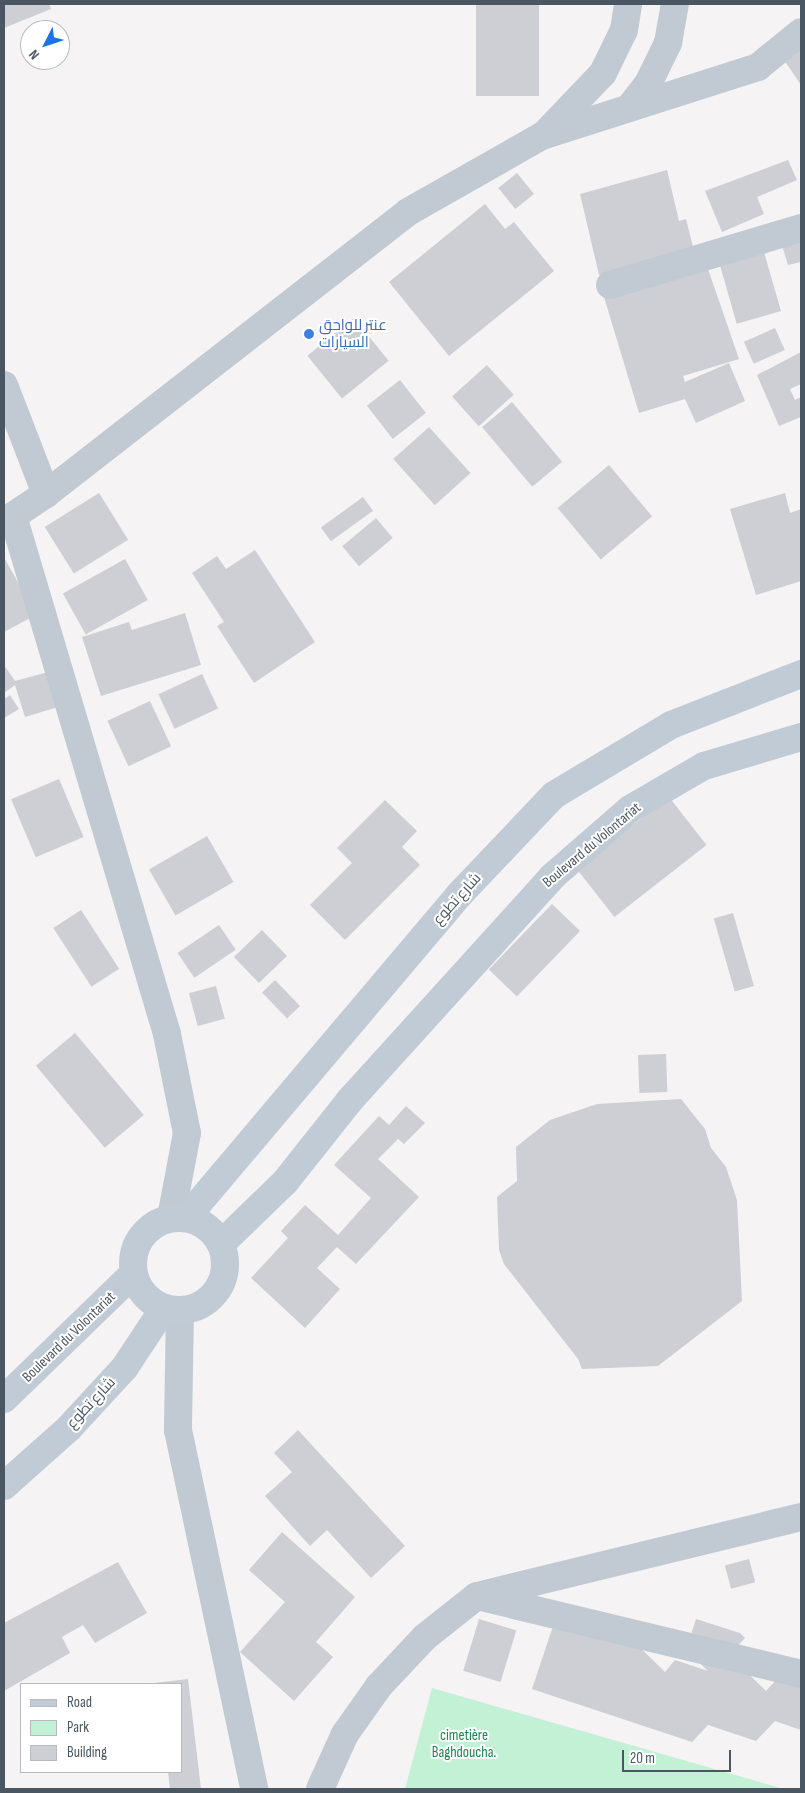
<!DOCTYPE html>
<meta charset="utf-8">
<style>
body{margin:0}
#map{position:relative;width:805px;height:1793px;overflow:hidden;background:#f5f3f3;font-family:"Sofia Sans Condensed",Cairo,sans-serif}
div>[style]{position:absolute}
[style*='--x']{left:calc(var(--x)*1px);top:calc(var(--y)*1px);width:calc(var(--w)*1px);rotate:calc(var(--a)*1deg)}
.green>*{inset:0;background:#c3f1d5}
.building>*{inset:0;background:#cdcfd5;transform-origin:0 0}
.street>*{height:28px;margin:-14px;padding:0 14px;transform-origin:14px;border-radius:14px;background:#c1cad2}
.secondary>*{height:28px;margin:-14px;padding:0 14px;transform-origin:14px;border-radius:14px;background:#c1cbd6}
.secondary>.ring{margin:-14px;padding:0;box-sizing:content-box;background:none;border:28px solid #c1cbd6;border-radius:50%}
.dots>*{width:14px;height:14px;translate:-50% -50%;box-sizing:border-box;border:2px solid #fff;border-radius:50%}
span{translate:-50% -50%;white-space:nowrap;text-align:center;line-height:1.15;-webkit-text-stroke:4px #fff;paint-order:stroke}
.shop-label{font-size:15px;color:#366cbe}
.left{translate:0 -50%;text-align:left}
.street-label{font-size:15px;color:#4a5661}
.park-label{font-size:15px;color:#17864f}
.frame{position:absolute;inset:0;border:5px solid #4a5661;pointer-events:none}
.legend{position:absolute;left:20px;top:1683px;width:162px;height:90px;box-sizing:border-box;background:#fff;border:1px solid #b7bbc0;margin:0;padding:6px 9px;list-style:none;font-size:15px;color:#4a5661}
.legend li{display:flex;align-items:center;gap:10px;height:25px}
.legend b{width:25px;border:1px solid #b7bbc0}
.north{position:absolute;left:20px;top:20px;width:50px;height:50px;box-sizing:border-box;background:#fff;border:1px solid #b7bbc0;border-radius:50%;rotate:229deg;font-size:14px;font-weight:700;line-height:20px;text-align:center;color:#4a5661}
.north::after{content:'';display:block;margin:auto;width:18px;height:22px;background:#1a73e8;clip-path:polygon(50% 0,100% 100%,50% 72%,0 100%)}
.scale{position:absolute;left:622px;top:1750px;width:109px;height:22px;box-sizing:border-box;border:2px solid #4a5661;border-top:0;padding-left:6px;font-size:15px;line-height:18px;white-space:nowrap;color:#4a5661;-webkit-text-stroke:4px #fff;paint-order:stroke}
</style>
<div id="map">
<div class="green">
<i style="clip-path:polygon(432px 1688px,784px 1789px,405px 1789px)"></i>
</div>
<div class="building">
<i style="clip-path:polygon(4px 4px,49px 4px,51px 9px,4px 28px)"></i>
<i style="left:476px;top:4px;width:63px;height:92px"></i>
<i style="clip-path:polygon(801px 48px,801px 85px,784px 60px)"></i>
<i style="clip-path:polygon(788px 160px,797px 180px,757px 197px,764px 214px,722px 232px,705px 191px)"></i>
<i style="clip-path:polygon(667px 170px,679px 221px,686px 219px,694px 251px,599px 275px,580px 194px)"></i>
<i style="left:517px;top:173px;width:27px;height:24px;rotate:51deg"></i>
<i style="clip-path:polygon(485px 204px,505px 229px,514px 222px,554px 271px,449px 356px,389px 282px)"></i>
<i style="clip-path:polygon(801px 233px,801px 262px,788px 265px,780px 239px)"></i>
<i style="left:760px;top:238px;width:76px;height:46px;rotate:74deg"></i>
<i style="clip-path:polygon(707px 266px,739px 359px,683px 376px,685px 382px,729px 363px,745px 401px,696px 423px,685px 399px,639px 413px,604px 297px)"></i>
<i style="left:354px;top:318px;width:55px;height:60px;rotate:51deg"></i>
<i style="left:775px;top:328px;width:24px;height:34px;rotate:66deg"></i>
<i style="clip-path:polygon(801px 352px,801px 384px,790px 389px,795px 400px,801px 397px,801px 417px,779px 426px,757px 375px)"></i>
<i style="left:487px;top:365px;width:40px;height:47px;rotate:48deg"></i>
<i style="left:400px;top:380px;width:42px;height:42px;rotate:52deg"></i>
<i style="left:512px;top:402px;width:78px;height:39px;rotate:50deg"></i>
<i style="left:429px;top:427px;width:62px;height:48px;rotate:48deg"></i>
<i style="left:609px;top:465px;width:67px;height:67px;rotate:50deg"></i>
<i style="left:99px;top:493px;width:55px;height:64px;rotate:58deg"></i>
<i style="clip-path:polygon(785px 493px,790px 513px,801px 509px,801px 581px,756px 595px,730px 509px)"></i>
<i style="left:363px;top:497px;width:17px;height:52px;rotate:54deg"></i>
<i style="left:376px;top:518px;width:26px;height:44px;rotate:50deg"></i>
<i style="clip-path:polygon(255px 550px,315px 642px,254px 683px,217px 626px,224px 622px,192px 573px,217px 556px,226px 569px)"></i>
<i style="clip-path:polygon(5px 559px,36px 615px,4px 632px,4px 560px)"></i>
<i style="left:125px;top:559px;width:47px;height:71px;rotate:61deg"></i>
<i style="clip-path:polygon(185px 613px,201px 665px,101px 696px,82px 637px,129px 622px,132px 630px)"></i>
<i style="clip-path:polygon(4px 665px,15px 681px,48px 672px,58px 707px,25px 717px,15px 685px,4px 693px)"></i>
<i style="left:202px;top:674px;width:38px;height:48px;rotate:65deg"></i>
<i style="clip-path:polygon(10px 695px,19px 709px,4px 718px,4px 699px)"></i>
<i style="left:150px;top:701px;width:50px;height:47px;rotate:65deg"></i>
<i style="left:59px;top:779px;width:63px;height:52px;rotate:67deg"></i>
<i style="left:669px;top:797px;width:61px;height:117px;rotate:52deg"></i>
<i style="clip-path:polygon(385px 800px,417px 831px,402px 847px,420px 865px,345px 940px,310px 905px,352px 863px,337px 848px)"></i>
<i style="left:207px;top:836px;width:53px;height:67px;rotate:60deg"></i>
<i style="left:552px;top:904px;width:39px;height:91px;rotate:44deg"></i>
<i style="left:81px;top:910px;width:70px;height:33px;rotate:57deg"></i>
<i style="left:733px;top:913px;width:76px;height:20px;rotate:74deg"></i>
<i style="left:219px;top:925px;width:30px;height:50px;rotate:56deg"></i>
<i style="left:262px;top:930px;width:36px;height:39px;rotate:46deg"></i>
<i style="left:275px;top:980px;width:36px;height:18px;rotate:46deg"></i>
<i style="left:216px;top:986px;width:34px;height:28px;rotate:75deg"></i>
<i style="left:75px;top:1033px;width:107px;height:51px;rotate:50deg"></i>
<i style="left:666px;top:1054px;width:38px;height:28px;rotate:88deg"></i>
<i style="clip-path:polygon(681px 1099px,705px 1129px,711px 1148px,726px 1167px,737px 1200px,742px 1301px,658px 1366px,582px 1369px,578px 1359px,504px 1264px,499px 1250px,497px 1197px,517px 1181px,516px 1147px,550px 1120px,597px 1104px)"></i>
<i style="clip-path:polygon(406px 1106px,425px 1123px,404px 1144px,398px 1139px,378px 1159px,419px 1197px,356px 1264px,337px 1247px,317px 1268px,340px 1289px,305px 1328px,251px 1278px,288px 1238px,281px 1231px,305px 1205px,338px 1235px,371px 1198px,334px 1165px,379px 1116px,389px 1125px)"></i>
<i style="clip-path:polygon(298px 1430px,405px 1546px,371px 1578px,327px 1530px,310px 1546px,265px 1496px,292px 1472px,274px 1453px)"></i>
<i style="clip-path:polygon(282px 1532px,355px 1597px,316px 1642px,333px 1657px,294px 1701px,240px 1652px,285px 1602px,249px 1570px)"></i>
<i style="left:749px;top:1559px;width:24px;height:25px;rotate:75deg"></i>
<i style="clip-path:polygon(118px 1562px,147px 1613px,95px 1643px,83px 1625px,62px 1637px,70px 1653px,4px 1691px,4px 1623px)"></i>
<i style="clip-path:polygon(559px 1608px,621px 1629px,665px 1672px,675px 1660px,708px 1671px,686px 1650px,696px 1619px,740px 1633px,745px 1638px,729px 1655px,766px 1691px,779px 1677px,801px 1685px,801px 1730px,775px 1721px,756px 1741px,708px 1725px,692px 1742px,532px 1689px)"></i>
<i style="left:479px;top:1619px;width:39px;height:54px;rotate:17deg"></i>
<i style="clip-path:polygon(188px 1679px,201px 1789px,170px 1789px,168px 1772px,181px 1772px,181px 1684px,154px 1683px)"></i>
</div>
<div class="street">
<i style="--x:629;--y:108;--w:31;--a:-52"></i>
<i style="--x:648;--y:84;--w:46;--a:-64"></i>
<i style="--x:668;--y:43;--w:40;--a:-80"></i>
<i style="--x:545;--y:134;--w:84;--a:-46.4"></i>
<i style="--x:603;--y:73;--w:48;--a:-64"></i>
<i style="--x:624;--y:30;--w:26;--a:-81"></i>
<i style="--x:610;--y:285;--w:199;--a:-16.6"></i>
<i style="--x:4;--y:385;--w:117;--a:68.9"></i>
<i style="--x:13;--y:516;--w:540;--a:73.44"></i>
<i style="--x:167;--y:1034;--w:101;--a:78.6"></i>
<i style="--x:187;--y:1133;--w:86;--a:100.7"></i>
<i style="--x:4;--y:522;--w:50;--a:-33.7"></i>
<i style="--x:46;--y:494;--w:459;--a:-37.9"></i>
<i style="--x:408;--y:212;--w:154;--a:-29.6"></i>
<i style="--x:542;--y:136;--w:227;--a:-17.7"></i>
<i style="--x:758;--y:67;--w:55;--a:-39.1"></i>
<i style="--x:180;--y:1310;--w:120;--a:91"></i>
<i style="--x:178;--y:1430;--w:367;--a:78"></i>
<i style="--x:481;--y:1597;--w:329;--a:13.5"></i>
<i style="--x:320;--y:1789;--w:60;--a:-65.6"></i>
<i style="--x:345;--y:1734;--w:59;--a:-54.7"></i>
<i style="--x:379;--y:1686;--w:67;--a:-46.8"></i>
<i style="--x:425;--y:1637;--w:66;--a:-38.3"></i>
<i style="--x:477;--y:1596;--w:333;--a:-13.7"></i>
</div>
<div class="secondary">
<i style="--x:186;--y:1218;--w:423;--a:-49.8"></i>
<i style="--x:459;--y:895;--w:138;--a:-46.5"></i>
<i style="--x:554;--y:795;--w:136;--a:-30.9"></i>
<i style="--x:671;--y:725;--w:140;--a:-21.4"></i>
<i class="ring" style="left:133px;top:1218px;width:64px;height:64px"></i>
<i style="--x:221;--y:1244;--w:89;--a:-44.1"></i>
<i style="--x:285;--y:1182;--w:105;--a:-51.6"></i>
<i style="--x:350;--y:1100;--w:302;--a:-47.8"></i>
<i style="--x:553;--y:876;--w:102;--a:-41"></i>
<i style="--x:630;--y:809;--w:86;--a:-30.2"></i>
<i style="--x:704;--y:766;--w:101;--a:-16.6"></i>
<i style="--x:4;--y:1399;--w:180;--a:-44.1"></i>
<i style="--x:4;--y:1486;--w:87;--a:-41.7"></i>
<i style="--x:69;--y:1428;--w:83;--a:-47.4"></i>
<i style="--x:125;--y:1367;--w:71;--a:-56.5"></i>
</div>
<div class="dots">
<i style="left:309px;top:334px;background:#3f7fe0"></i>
</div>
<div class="shop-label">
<span class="left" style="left:319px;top:334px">عنتر للواحق<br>السيارات</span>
</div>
<div class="street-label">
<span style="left:592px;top:845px;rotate:-40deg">Boulevard du Volontariat</span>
<span style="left:457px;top:899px;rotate:-48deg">شارع تطوع</span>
<span style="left:69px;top:1337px;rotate:-44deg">Boulevard du Volontariat</span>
<span style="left:91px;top:1403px;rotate:-47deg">شارع تطوع</span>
</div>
<div class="park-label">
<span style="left:464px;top:1744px">cimetière<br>Baghdoucha.</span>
</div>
<div class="frame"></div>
<ul class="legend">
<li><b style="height:6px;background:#c1cbd6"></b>Road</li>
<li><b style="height:14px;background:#c3f1d5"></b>Park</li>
<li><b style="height:14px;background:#cdcfd5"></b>Building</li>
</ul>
<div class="north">N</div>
<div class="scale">20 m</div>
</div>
